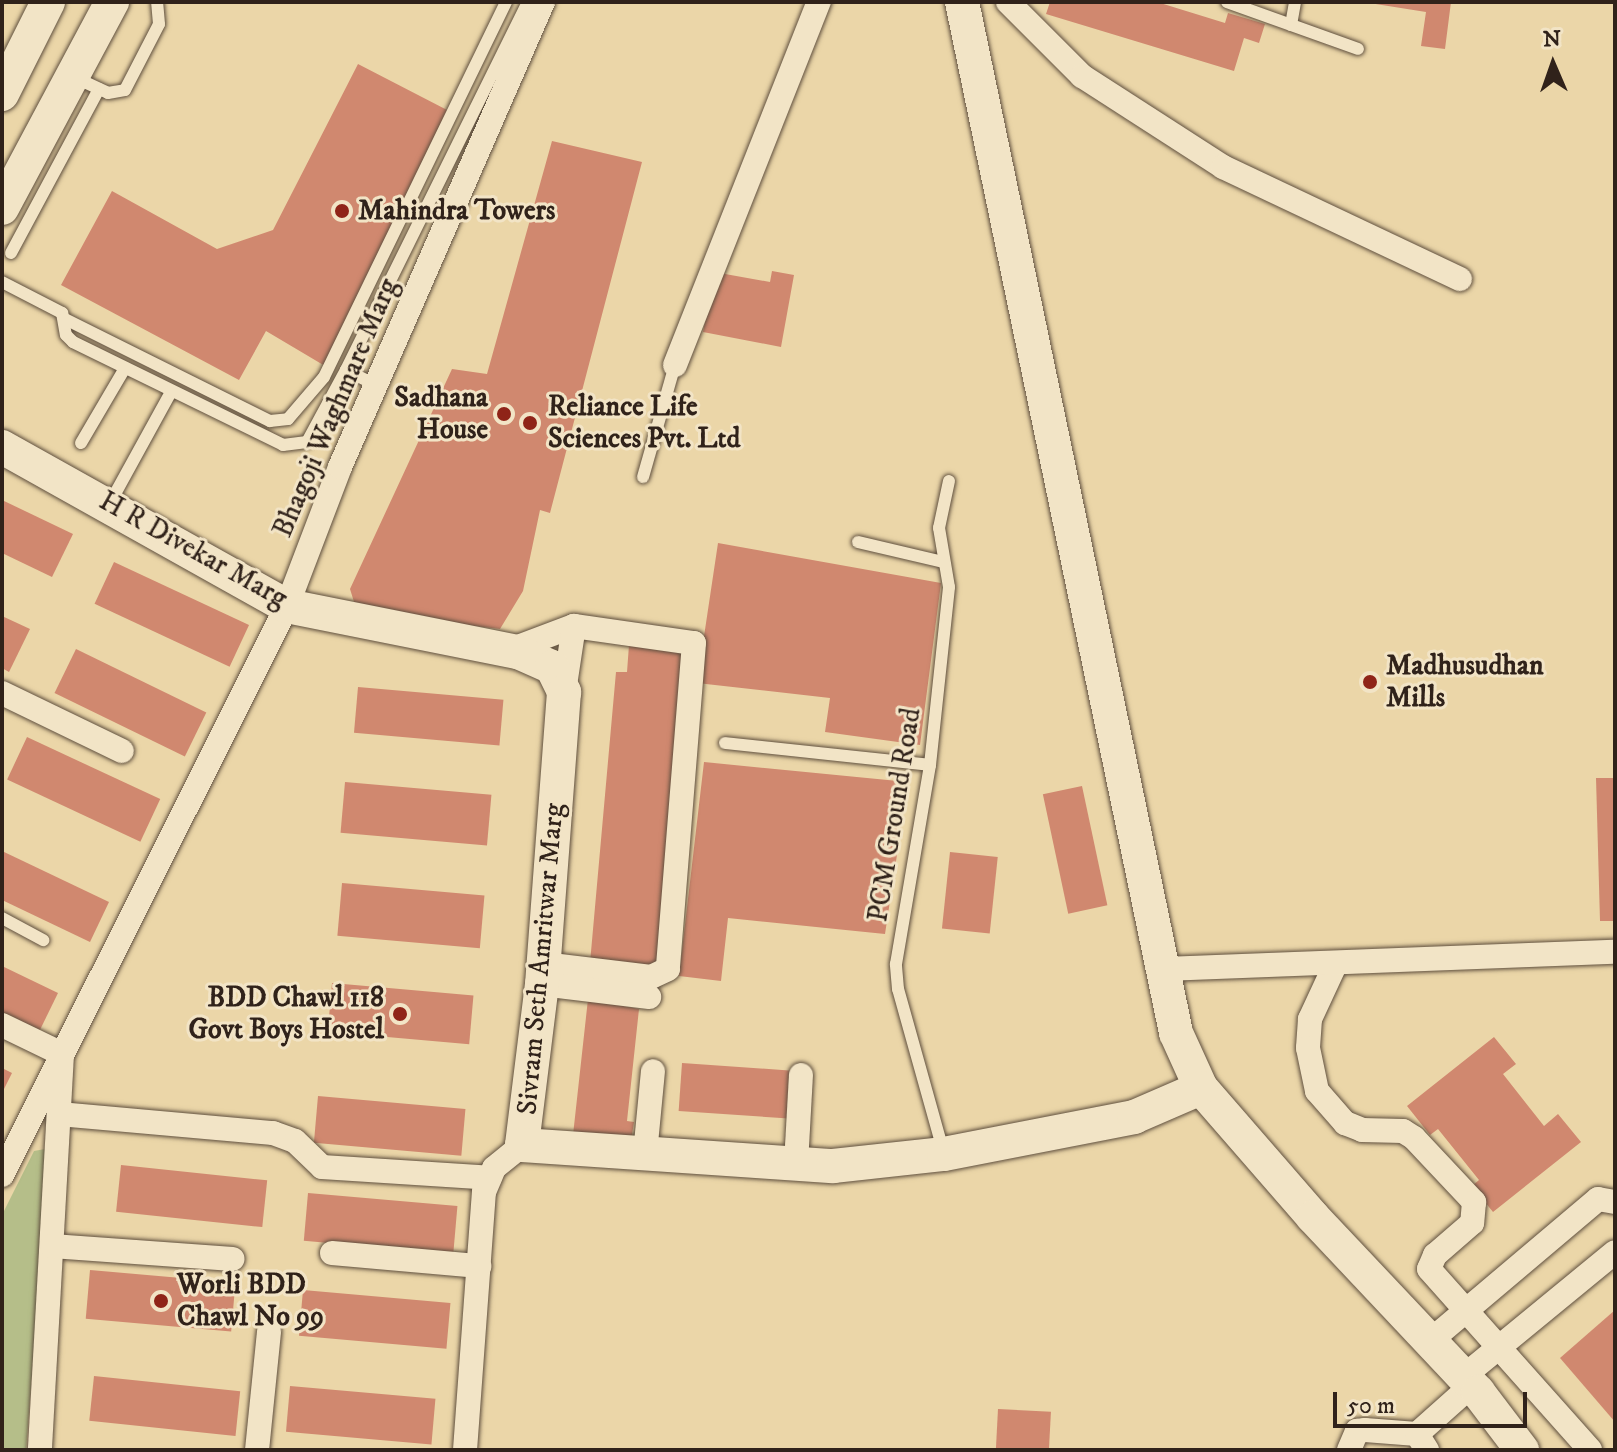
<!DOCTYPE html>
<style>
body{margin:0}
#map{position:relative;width:1617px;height:1452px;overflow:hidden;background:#ebd6a8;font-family:"IM FELL DW Pica",serif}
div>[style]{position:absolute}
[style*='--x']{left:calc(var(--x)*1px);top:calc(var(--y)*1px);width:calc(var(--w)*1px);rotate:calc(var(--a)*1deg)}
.green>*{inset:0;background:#b5be89}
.building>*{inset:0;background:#d0886f;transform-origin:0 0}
.roads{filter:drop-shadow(0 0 2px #5f4f3e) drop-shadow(0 0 2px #5f4f3e)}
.lane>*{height:12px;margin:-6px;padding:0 6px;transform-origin:6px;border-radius:6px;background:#f2e4c6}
.street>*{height:24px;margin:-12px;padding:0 12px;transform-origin:12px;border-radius:12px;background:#f2e4c6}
.secondary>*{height:34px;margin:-17px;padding:0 17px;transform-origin:17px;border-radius:17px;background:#f2e4c6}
.dots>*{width:22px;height:22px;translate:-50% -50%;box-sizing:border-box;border:4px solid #f2e4c6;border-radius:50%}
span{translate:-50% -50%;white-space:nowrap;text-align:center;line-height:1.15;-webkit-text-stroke:6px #f2e4c6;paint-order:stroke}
.poi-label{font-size:28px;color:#30221a;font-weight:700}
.left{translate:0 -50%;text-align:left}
.right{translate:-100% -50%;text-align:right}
.street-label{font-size:28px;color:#30221a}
.frame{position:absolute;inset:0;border:4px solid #30221a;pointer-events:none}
.north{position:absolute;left:1513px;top:24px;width:80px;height:80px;-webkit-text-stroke:6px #f2e4c6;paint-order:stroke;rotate:358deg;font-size:22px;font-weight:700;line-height:32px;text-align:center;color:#30221a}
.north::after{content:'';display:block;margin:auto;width:28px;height:36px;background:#30221a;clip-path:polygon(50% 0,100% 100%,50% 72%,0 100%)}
.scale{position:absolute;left:1333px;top:1392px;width:194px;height:36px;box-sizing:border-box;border:4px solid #30221a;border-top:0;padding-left:10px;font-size:24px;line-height:28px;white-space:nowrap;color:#30221a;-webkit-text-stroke:6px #f2e4c6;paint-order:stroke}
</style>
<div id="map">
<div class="green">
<i style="clip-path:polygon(45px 1149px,49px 1160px,26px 1450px,2px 1450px,2px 1215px,34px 1151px)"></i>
</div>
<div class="building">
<i style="clip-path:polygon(1050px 2px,1157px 2px,1225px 23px,1228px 13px,1265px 24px,1259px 43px,1244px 38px,1234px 71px,1046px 14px)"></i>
<i style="clip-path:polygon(1363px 2px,1451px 2px,1445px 49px,1421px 46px,1426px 12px)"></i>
<i style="clip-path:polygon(358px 64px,449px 111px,325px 366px,266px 331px,239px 380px,61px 285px,112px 191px,217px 249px,273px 230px)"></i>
<i style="clip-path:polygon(552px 141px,642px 162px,550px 513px,540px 510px,523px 591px,500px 629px,370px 614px,355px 605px,350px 589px,452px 369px,487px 374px)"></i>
<i style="clip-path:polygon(772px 271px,794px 275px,781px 347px,703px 332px,714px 272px,770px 282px)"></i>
<i style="clip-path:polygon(2px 500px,73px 534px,52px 577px,2px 553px)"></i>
<i style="clip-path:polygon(718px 543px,941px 583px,920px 745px,825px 732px,830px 698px,697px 683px)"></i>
<i style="left:114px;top:562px;width:149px;height:46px;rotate:25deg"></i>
<i style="clip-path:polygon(2px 616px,30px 629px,9px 672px,2px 668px)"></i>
<i style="clip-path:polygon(629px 645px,685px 650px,656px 969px,590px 963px,616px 672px,627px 672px)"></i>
<i style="left:76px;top:649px;width:145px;height:49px;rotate:26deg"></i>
<i style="left:358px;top:687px;width:146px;height:46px;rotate:5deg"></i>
<i style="left:27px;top:737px;width:147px;height:47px;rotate:25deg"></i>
<i style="clip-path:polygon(704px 762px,908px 782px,885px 934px,728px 918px,721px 981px,679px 976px)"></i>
<i style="clip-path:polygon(1596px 778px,1615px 778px,1615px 921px,1600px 921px)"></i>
<i style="left:345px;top:782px;width:147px;height:51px;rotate:5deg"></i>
<i style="left:1082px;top:786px;width:122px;height:40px;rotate:78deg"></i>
<i style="clip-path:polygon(2px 851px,109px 902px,90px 942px,2px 900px)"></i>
<i style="left:950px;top:852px;width:48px;height:77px;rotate:6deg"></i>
<i style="left:342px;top:883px;width:143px;height:53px;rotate:5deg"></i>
<i style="clip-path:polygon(2px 966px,58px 993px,37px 1036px,2px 1020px)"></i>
<i style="left:332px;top:983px;width:142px;height:49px;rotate:5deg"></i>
<i style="clip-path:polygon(588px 999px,639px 1009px,627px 1121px,634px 1122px,631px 1141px,573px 1135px)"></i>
<i style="clip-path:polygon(1494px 1037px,1516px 1064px,1503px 1074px,1544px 1126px,1558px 1114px,1581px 1142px,1493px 1212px,1472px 1186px,1479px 1180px,1438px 1129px,1430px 1135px,1407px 1106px)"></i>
<i style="left:682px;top:1063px;width:114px;height:48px;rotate:4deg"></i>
<i style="clip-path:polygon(2px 1068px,12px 1073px,2px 1093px)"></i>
<i style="left:318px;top:1096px;width:148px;height:47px;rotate:5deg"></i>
<i style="left:121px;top:1165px;width:147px;height:47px;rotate:6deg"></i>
<i style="left:308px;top:1193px;width:150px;height:48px;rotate:5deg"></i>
<i style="left:90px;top:1270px;width:146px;height:49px;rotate:5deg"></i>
<i style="left:303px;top:1290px;width:148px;height:46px;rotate:5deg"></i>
<i style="clip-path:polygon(1615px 1310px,1615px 1422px,1560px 1358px)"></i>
<i style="left:94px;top:1376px;width:147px;height:45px;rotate:6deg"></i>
<i style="left:290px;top:1386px;width:146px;height:46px;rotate:5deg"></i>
<i style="left:998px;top:1409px;width:53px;height:41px;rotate:3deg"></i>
</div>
<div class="roads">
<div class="lane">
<i style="--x:1227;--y:2;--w:139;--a:19.7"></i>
<i style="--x:1291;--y:25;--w:23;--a:-80"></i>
<i style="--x:76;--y:78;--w:35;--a:25"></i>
<i style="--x:108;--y:93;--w:17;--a:-10"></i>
<i style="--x:125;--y:90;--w:74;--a:-62.7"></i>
<i style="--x:159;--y:24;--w:22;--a:-95"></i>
<i style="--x:11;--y:253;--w:186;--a:-61.8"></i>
<i style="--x:2;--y:282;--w:68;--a:27.3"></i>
<i style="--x:62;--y:313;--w:22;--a:80"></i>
<i style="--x:66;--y:335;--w:10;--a:45"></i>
<i style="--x:73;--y:342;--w:234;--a:26.1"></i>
<i style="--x:283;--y:445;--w:24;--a:-7"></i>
<i style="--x:307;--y:442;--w:82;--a:-61.6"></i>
<i style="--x:346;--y:370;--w:34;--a:27"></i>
<i style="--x:65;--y:319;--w:229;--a:26.5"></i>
<i style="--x:270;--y:421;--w:18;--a:-6"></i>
<i style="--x:288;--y:419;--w:55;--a:-49.4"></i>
<i style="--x:324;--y:377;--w:417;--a:-64.1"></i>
<i style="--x:346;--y:370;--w:411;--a:-63.7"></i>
<i style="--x:81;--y:443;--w:87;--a:-59.6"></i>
<i style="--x:643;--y:477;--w:116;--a:-74.1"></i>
<i style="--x:110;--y:503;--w:127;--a:-61.2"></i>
<i style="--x:858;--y:542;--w:87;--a:13.2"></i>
<i style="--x:725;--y:743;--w:206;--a:6.1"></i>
<i style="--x:2;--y:918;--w:47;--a:28.2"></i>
<i style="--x:943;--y:1150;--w:167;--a:-105.6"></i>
<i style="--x:898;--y:989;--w:25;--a:-95"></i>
<i style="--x:896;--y:964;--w:202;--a:-80.3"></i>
<i style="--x:930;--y:765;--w:179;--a:-83.9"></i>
<i style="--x:949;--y:587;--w:60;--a:-99.6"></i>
<i style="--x:939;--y:528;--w:48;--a:-78"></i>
</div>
<div class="street">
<i style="--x:1008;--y:2;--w:105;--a:45"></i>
<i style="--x:1082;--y:76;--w:168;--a:32.8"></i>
<i style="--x:1223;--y:167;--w:262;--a:25.3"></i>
<i style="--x:675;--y:365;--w:391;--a:-68.4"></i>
<i style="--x:510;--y:650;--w:68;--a:-20.6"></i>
<i style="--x:574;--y:626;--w:121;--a:8.1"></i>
<i style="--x:694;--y:643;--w:327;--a:94.6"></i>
<i style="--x:668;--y:969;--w:19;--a:155"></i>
<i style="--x:651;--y:977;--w:92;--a:-173.1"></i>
<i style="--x:564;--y:692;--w:67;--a:-81.4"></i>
<i style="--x:2;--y:693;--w:133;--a:25.8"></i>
<i style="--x:1336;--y:963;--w:62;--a:114.9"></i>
<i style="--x:1310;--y:1019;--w:29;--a:94"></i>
<i style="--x:1308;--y:1048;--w:44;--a:78.2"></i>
<i style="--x:1317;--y:1091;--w:43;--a:48.8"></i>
<i style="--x:1345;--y:1123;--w:18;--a:22"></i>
<i style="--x:1362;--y:1130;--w:41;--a:1.4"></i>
<i style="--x:1403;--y:1131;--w:13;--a:32"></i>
<i style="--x:1414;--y:1138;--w:88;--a:46.8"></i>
<i style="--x:1474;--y:1202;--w:21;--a:95"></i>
<i style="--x:1472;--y:1223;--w:49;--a:139.1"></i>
<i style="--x:1435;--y:1255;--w:15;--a:113"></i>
<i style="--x:1429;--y:1269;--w:242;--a:48.3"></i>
<i style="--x:1163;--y:969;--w:452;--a:-2.2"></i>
<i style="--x:542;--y:984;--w:108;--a:6.9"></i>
<i style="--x:2;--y:1025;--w:67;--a:25.8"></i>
<i style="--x:62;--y:1054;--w:397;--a:93.2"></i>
<i style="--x:59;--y:1114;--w:215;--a:5.1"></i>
<i style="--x:273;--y:1133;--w:23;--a:20"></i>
<i style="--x:295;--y:1141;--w:37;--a:44"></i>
<i style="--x:322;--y:1167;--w:168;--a:3.7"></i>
<i style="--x:645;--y:1154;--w:83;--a:-84.5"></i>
<i style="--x:796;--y:1164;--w:89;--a:-86.8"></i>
<i style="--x:2;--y:1175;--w:636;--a:-63.39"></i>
<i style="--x:287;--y:606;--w:149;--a:-69.1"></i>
<i style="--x:340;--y:467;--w:507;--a:-66.42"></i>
<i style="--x:52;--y:1246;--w:181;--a:4.1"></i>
<i style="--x:332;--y:1253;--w:148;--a:5.1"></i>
<i style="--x:1430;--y:1341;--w:220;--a:-40.2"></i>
<i style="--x:1598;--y:1199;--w:17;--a:10"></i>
<i style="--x:1464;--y:1376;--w:195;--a:-39.4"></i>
<i style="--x:1417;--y:1434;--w:74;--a:-41.7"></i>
<i style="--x:257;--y:1450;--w:119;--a:-84.2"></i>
<i style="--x:465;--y:1450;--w:259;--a:-85.8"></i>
<i style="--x:484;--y:1192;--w:26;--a:-67"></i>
<i style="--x:494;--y:1168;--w:36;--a:-39"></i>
<i style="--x:1349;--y:1450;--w:21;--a:-67"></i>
<i style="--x:1357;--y:1431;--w:8;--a:-7"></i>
<i style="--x:1365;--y:1430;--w:52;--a:4.4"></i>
<i style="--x:1417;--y:1434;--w:19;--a:58"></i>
</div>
<div class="secondary">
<i style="--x:962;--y:2;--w:1053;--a:78.27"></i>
<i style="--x:1176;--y:1033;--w:60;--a:65.6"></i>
<i style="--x:1201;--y:1088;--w:171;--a:49"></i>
<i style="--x:1313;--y:1217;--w:241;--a:46.7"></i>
<i style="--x:1478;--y:1392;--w:73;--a:52.8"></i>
<i style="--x:2;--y:94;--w:103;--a:-63.4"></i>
<i style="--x:2;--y:208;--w:234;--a:-61.9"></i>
<i style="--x:2;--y:447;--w:326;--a:29.2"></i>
<i style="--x:287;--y:606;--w:236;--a:11.3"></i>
<i style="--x:518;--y:652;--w:37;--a:24"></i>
<i style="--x:552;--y:667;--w:28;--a:64"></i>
<i style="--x:564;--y:692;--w:293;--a:94.3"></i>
<i style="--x:542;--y:984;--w:162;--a:97.1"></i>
<i style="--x:522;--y:1145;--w:312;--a:3.9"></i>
<i style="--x:833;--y:1166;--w:112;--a:-6.2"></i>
<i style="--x:944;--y:1154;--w:194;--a:-11"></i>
<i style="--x:1134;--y:1117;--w:73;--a:-23.4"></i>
</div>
</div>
<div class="dots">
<i style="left:342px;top:211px;background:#8f2418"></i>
<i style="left:504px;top:414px;background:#8f2418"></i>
<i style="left:530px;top:423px;background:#8f2418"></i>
<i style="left:1370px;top:682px;background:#8f2418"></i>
<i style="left:400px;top:1014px;background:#8f2418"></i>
<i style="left:161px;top:1301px;background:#8f2418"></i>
</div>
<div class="poi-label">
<span class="left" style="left:358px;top:211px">Mahindra Towers</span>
<span class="right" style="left:488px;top:414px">Sadhana<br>House</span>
<span class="left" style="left:548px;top:423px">Reliance Life<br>Sciences Pvt. Ltd</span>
<span class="left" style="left:1386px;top:682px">Madhusudhan<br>Mills</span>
<span class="right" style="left:384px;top:1014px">BDD Chawl 118<br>Govt Boys Hostel</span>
<span class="left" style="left:177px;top:1301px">Worli BDD<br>Chawl No 99</span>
</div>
<div class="street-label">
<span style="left:336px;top:408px;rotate:-67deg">Bhagoji Waghmare Marg</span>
<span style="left:193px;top:550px;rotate:29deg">H R Divekar Marg</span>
<span style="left:895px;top:815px;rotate:-81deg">PCM Ground Road</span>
<span style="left:541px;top:959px;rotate:-85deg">Sivram Seth Amritwar Marg</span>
</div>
<div class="frame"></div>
<div class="north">N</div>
<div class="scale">50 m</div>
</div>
